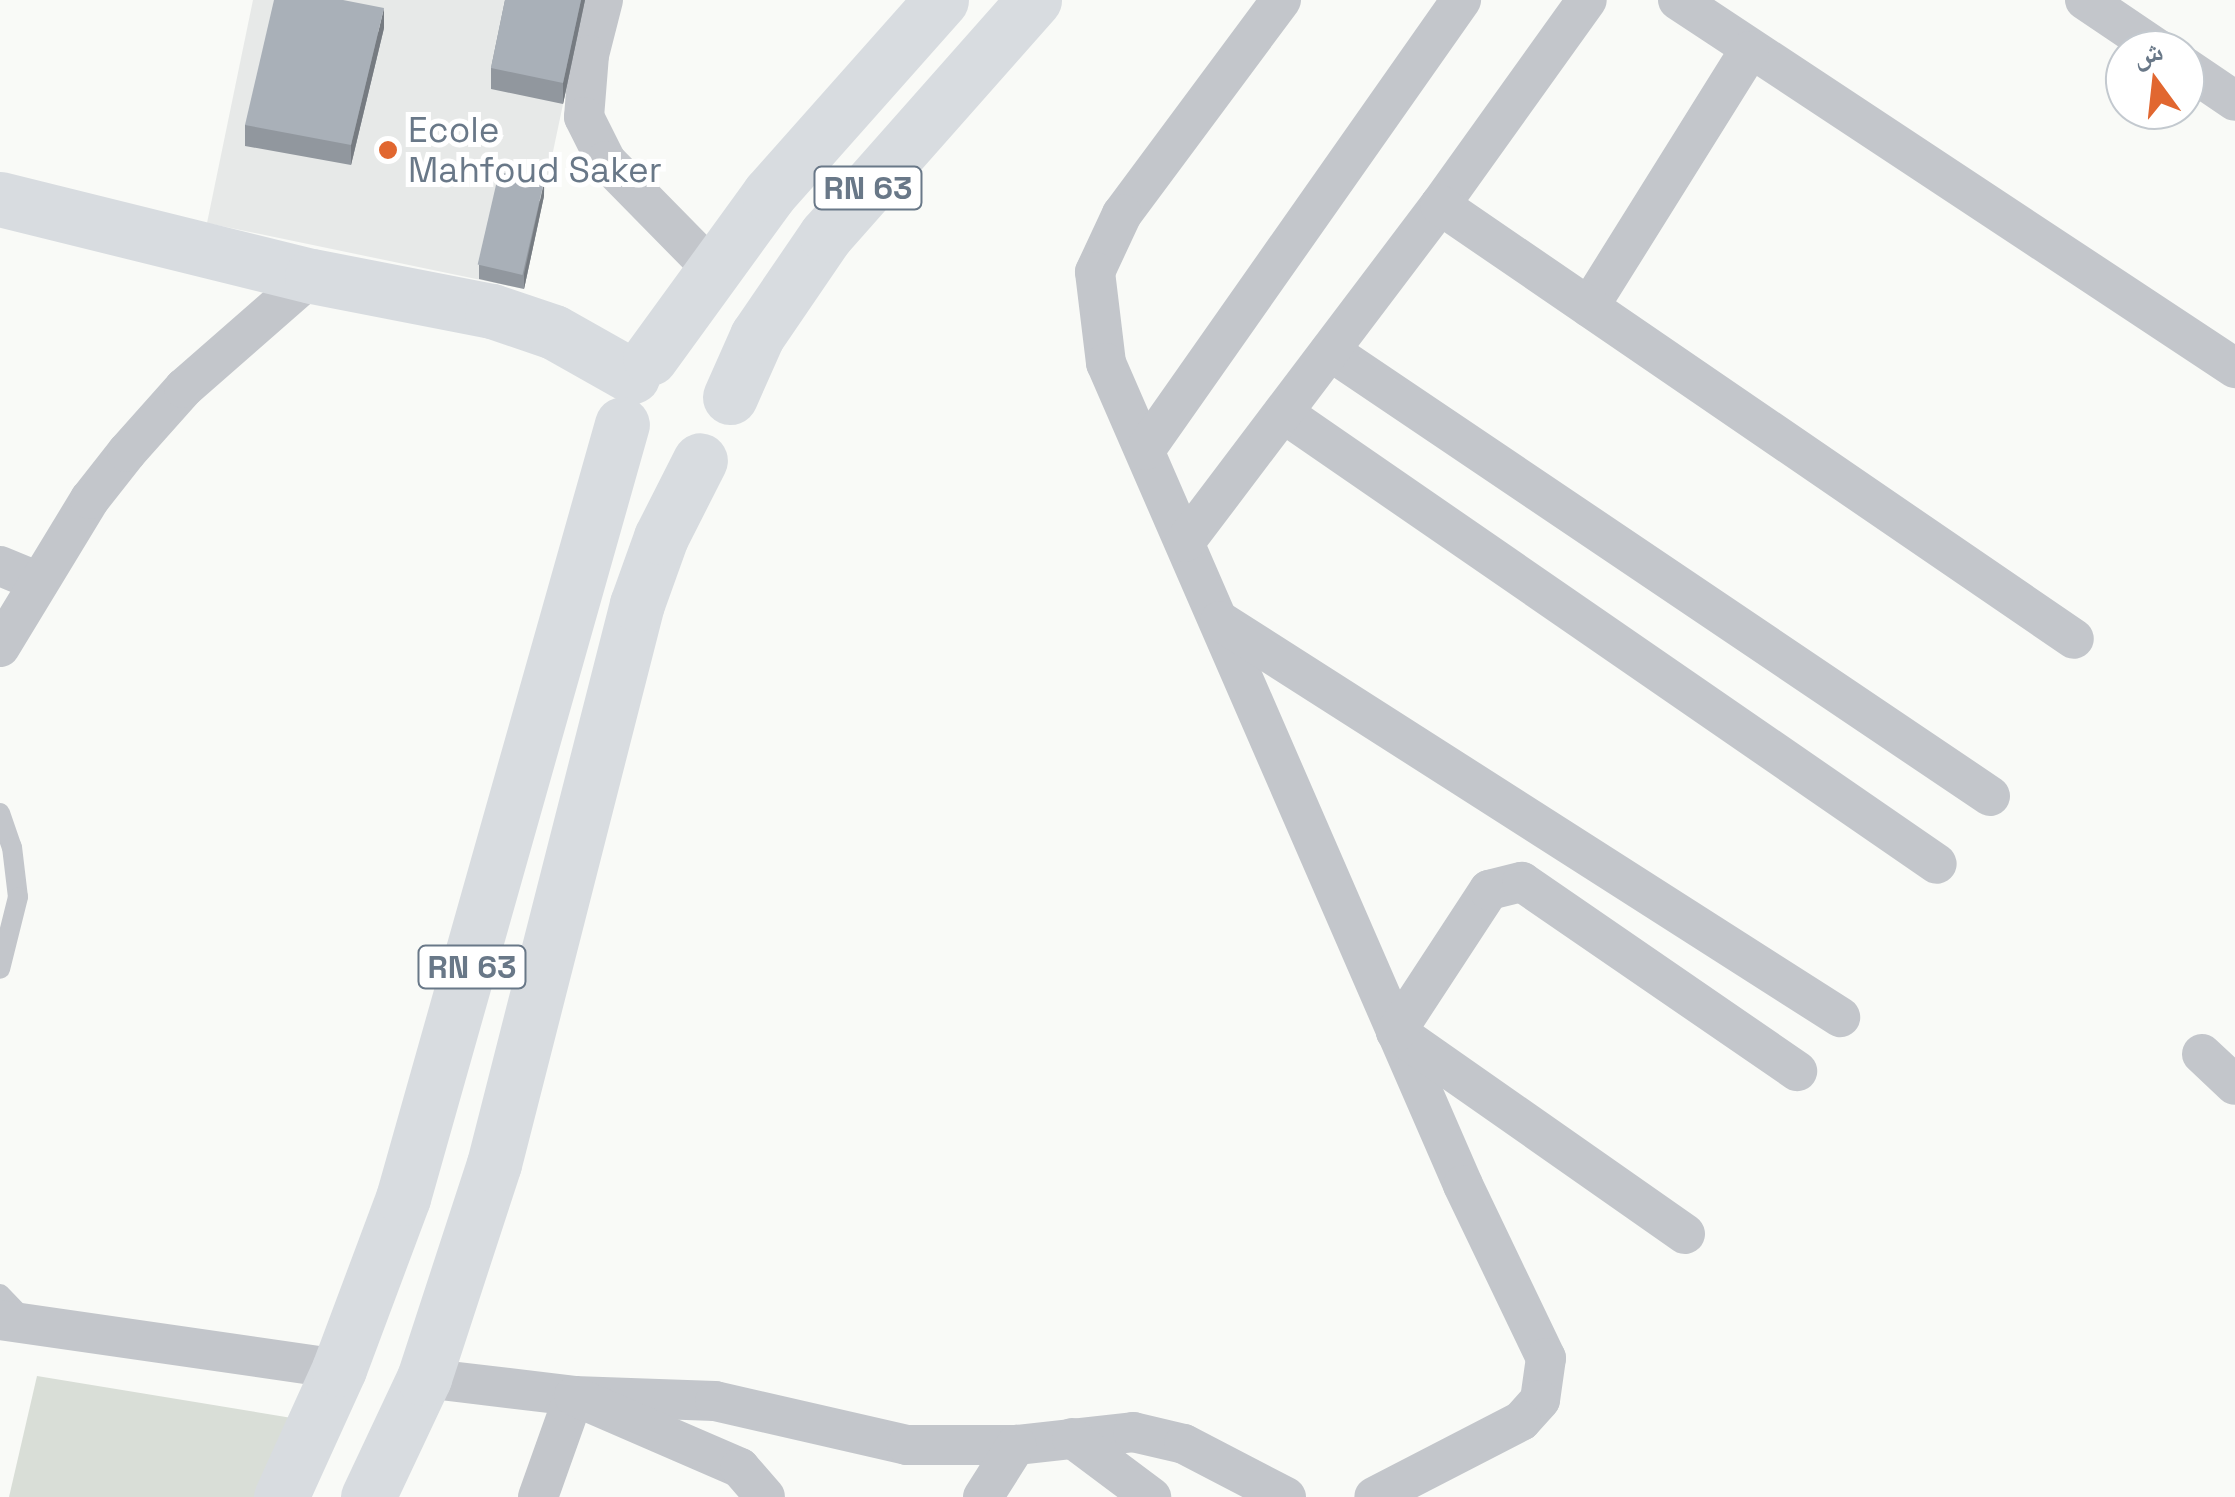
<!DOCTYPE html>
<meta charset="utf-8">
<style>
body{margin:0}
#map{position:relative;width:2235px;height:1497px;overflow:hidden;background:#f9faf7;font-family:"Space Grotesk","Noto Naskh Arabic",sans-serif}
div>[style]{position:absolute}
[style*='--x']{left:calc(var(--x)*1px);top:calc(var(--y)*1px);width:calc(var(--w)*1px);rotate:calc(var(--a)*1deg)}
.built>*{inset:0;background:#e7e9e8}
.green>*{inset:0;background:#d9ded7}
.lane>*{height:20px;margin:-10px;padding:0 10px;transform-origin:10px;border-radius:10px;background:#c3c6cb}
.street>*{height:40px;margin:-20px;padding:0 20px;transform-origin:20px;border-radius:20px;background:#c3c6cb}
.secondary>*{height:55px;margin:-27.5px;padding:0 27.5px;transform-origin:27.5px;border-radius:27.5px;background:#d8dce0}
.highway>*{height:55px;margin:-27.5px;padding:0 27.5px;transform-origin:27.5px;border-radius:27.5px;background:#d8dce0}
.wall>*{inset:0;background:#91979e}
.shaded-wall>*{inset:0;background:#767b81}
.building>*{inset:0;background:#a9b0b8;transform-origin:0 0}
.dots>*{width:28px;height:28px;translate:-50% -50%;box-sizing:border-box;border:5px solid #fff;border-radius:50%}
span{translate:-50% -50%;white-space:nowrap;text-align:center;line-height:1.15;-webkit-text-stroke:10px #fff;paint-order:stroke}
.shield-label span{padding:2px 8px;background:#fff;border:2px solid;border-radius:8px;-webkit-text-stroke-width:0}
.shield-label{font-size:32px;color:#697888;font-weight:700}
.poi-label{font-size:35px;color:#697888}
.left{translate:0 -50%;text-align:left}
.north{position:absolute;left:2105px;top:30px;width:100px;height:100px;box-sizing:border-box;background:#fff;border:2px solid #c3c9cf;border-radius:50%;rotate:345deg;font-size:28px;font-weight:700;line-height:40px;text-align:center;color:#697888}
.north::after{content:'';display:block;margin:auto;width:35px;height:45px;background:#e16730;clip-path:polygon(50% 0,100% 100%,50% 72%,0 100%)}
</style>
<div id="map">
<div class="built">
<i style="clip-path:polygon(253px 0,585px 0,524px 289px,207px 223px)"></i>
</div>
<div class="green">
<i style="clip-path:polygon(37px 1376px,310px 1421px,285px 1497px,9px 1497px)"></i>
</div>
<div class="lane">
<i style="--x:0;--y:813;--w:36;--a:71"></i>
<i style="--x:12;--y:847;--w:50;--a:83.2"></i>
<i style="--x:18;--y:897;--w:74;--a:104"></i>
<i style="--x:0;--y:1294;--w:36;--a:46"></i>
</div>
<div class="street">
<i style="--x:603;--y:0;--w:57;--a:104.3"></i>
<i style="--x:589;--y:55;--w:62;--a:94.6"></i>
<i style="--x:584;--y:117;--w:49;--a:63.4"></i>
<i style="--x:606;--y:161;--w:148;--a:45.5"></i>
<i style="--x:1281;--y:0;--w:267;--a:126.6"></i>
<i style="--x:1122;--y:214;--w:64;--a:115"></i>
<i style="--x:1095;--y:272;--w:92;--a:83.1"></i>
<i style="--x:1106;--y:363;--w:896;--a:66.52"></i>
<i style="--x:1463;--y:1185;--w:192;--a:64.4"></i>
<i style="--x:1546;--y:1358;--w:42;--a:98.1"></i>
<i style="--x:1540;--y:1400;--w:28;--a:132"></i>
<i style="--x:1521;--y:1421;--w:165;--a:152.7"></i>
<i style="--x:1678;--y:0;--w:668;--a:33.45"></i>
<i style="--x:2085;--y:0;--w:89;--a:34"></i>
<i style="--x:2185;--y:67;--w:60;--a:34.2"></i>
<i style="--x:1440;--y:205;--w:252;--a:-54.4"></i>
<i style="--x:1589;--y:307;--w:302;--a:-58"></i>
<i style="--x:1330;--y:351;--w:796;--a:33.99"></i>
<i style="--x:1283;--y:413;--w:794;--a:34.59"></i>
<i style="--x:1145;--y:450;--w:550;--a:-54.92"></i>
<i style="--x:1185;--y:542;--w:423;--a:-52.9"></i>
<i style="--x:1440;--y:205;--w:768;--a:34.39"></i>
<i style="--x:0;--y:566;--w:42;--a:22.3"></i>
<i style="--x:1220;--y:621;--w:736;--a:32.57"></i>
<i style="--x:0;--y:647;--w:173;--a:-58.7"></i>
<i style="--x:90;--y:499;--w:60;--a:-51.8"></i>
<i style="--x:127;--y:452;--w:86;--a:-48.3"></i>
<i style="--x:184;--y:388;--w:170;--a:-41.2"></i>
<i style="--x:2202;--y:1054;--w:45;--a:43.2"></i>
<i style="--x:1685;--y:1234;--w:353;--a:-145"></i>
<i style="--x:1396;--y:1032;--w:170;--a:-56.8"></i>
<i style="--x:1489;--y:890;--w:34;--a:-14"></i>
<i style="--x:1522;--y:882;--w:334;--a:34.5"></i>
<i style="--x:0;--y:1320;--w:343;--a:8.2"></i>
<i style="--x:424;--y:1378;--w:151;--a:6.8"></i>
<i style="--x:574;--y:1396;--w:141;--a:2"></i>
<i style="--x:715;--y:1401;--w:197;--a:12.9"></i>
<i style="--x:907;--y:1445;--w:109;--a:0"></i>
<i style="--x:1016;--y:1445;--w:118;--a:-6.3"></i>
<i style="--x:1133;--y:1432;--w:52;--a:13.2"></i>
<i style="--x:1184;--y:1444;--w:115;--a:27.5"></i>
<i style="--x:1072;--y:1438;--w:99;--a:36.8"></i>
<i style="--x:538;--y:1497;--w:107;--a:-70.4"></i>
<i style="--x:574;--y:1396;--w:181;--a:23.4"></i>
<i style="--x:740;--y:1468;--w:38;--a:49"></i>
<i style="--x:983;--y:1497;--w:62;--a:-57.6"></i>
</div>
<div class="secondary">
<i style="--x:0;--y:199;--w:321;--a:13.9"></i>
<i style="--x:312;--y:276;--w:183;--a:11"></i>
<i style="--x:492;--y:311;--w:65;--a:18.7"></i>
<i style="--x:554;--y:332;--w:90;--a:29.4"></i>
</div>
<div class="highway">
<i style="--x:650;--y:358;--w:203;--a:-54"></i>
<i style="--x:769;--y:194;--w:259;--a:-48.4"></i>
<i style="--x:730;--y:397;--w:67;--a:-66.1"></i>
<i style="--x:757;--y:336;--w:122;--a:-55.7"></i>
<i style="--x:826;--y:235;--w:314;--a:-48.5"></i>
<i style="--x:281;--y:1497;--w:141;--a:-65.6"></i>
<i style="--x:339;--y:1369;--w:183;--a:-69.5"></i>
<i style="--x:403;--y:1198;--w:804;--a:-74.2"></i>
<i style="--x:368;--y:1497;--w:132;--a:-64.8"></i>
<i style="--x:424;--y:1378;--w:225;--a:-71.9"></i>
<i style="--x:494;--y:1164;--w:578;--a:-75.68"></i>
<i style="--x:637;--y:604;--w:71;--a:-70.3"></i>
<i style="--x:661;--y:537;--w:86;--a:-63.1"></i>
</div>
<div class="wall">
<i style="clip-path:polygon(505px 0,585px 0,563px 104px,491px 89px,491px 68px)"></i>
<i style="clip-path:polygon(384px 28px,351px 165px,245px 146px,245px 125px)"></i>
<i style="clip-path:polygon(544px 196px,524px 289px,479px 279px,479px 265px)"></i>
</div>
<div class="shaded-wall">
<i style="clip-path:polygon(581px 0,585px 0,563px 104px,563px 83px)"></i>
<i style="clip-path:polygon(384px 8px,384px 28px,351px 165px,351px 145px)"></i>
<i style="clip-path:polygon(544px 182px,544px 196px,524px 289px,524px 274px)"></i>
</div>
<div class="building">
<i style="clip-path:polygon(274px 0,343px 0,384px 8px,351px 145px,245px 125px)"></i>
<i style="clip-path:polygon(505px 0,581px 0,563px 83px,491px 68px)"></i>
<i style="left:499px;top:172px;width:46px;height:95px;rotate:13deg"></i>
</div>
<div class="dots">
<i style="left:388px;top:150px;background:#e16730"></i>
</div>
<div class="shield-label">
<span style="left:868px;top:188px">RN 63</span>
<span style="left:472px;top:967px">RN 63</span>
</div>
<div class="poi-label">
<span class="left" style="left:408px;top:150px">Ecole<br>Mahfoud Saker</span>
</div>
<div class="north">ش</div>
</div>
